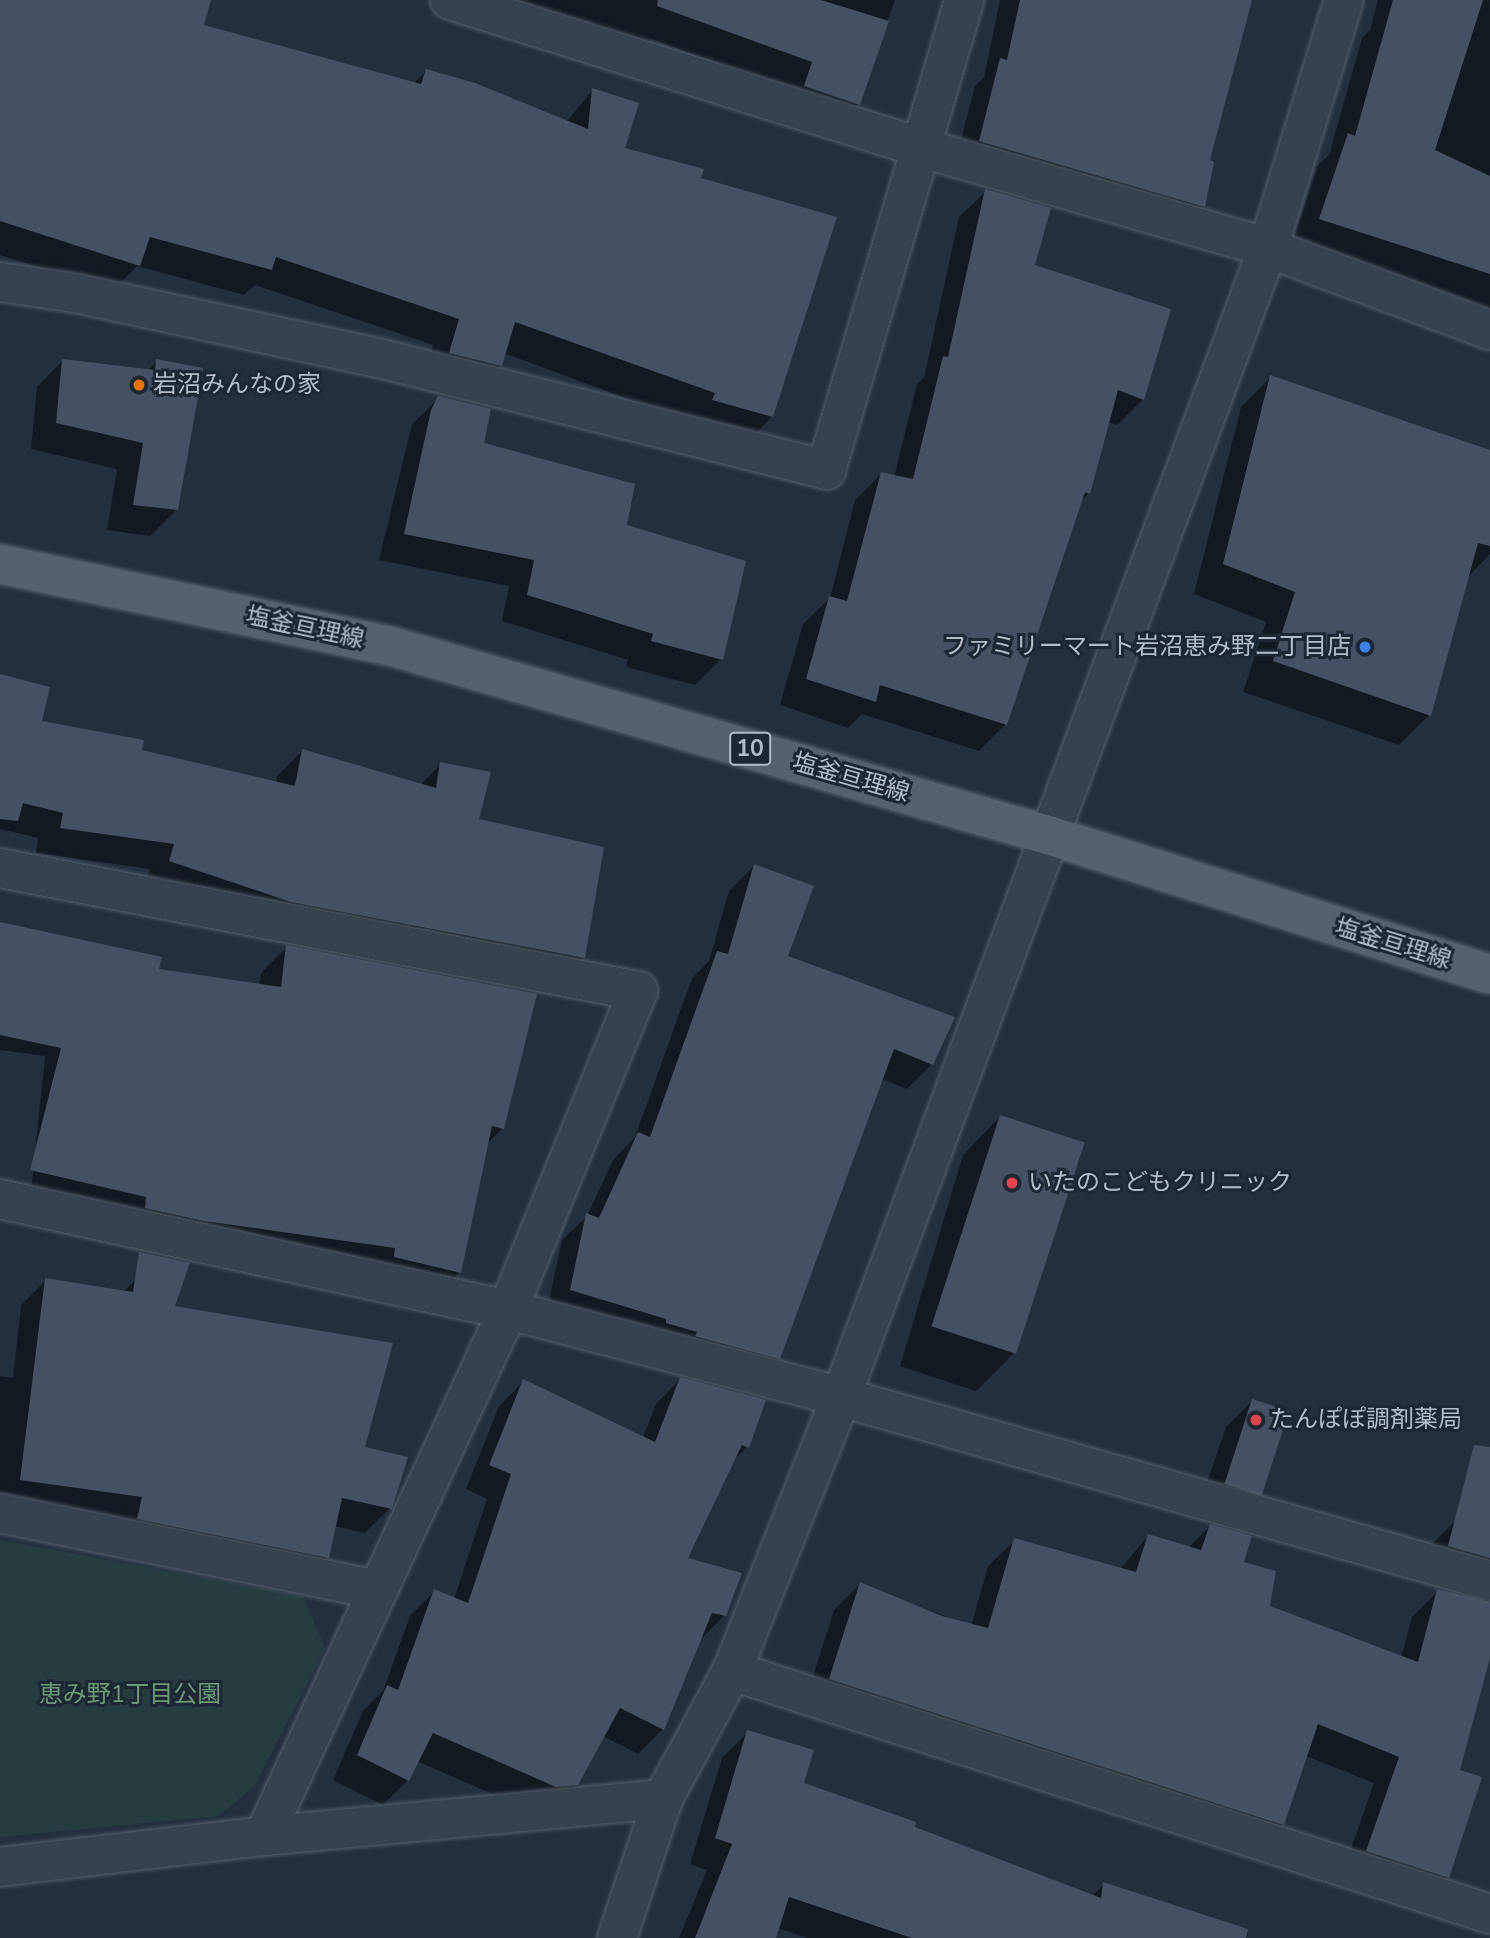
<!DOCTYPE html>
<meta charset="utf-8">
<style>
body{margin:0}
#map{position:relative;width:1490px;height:1938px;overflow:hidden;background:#242f3e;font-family:"Nunito Sans","Noto Sans JP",sans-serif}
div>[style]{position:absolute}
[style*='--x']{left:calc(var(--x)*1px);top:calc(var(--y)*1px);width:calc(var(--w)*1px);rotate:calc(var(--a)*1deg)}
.green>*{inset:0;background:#263c3f}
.shadow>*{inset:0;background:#0007}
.building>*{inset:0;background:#455162;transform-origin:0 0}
.roads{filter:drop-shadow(0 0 2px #565f6c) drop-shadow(0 0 2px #565f6c)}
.minor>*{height:38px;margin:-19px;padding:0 19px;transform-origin:19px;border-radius:19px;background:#38414e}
.major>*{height:38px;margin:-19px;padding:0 19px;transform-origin:19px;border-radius:19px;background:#56606e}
.dots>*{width:19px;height:19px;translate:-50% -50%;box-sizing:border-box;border:4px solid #1d2633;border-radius:50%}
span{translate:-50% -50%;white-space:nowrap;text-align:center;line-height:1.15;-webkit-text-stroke:6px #1d2633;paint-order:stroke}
.shield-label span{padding:2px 5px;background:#1d2633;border:2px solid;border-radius:5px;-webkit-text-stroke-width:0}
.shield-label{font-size:23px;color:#b4bcc9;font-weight:700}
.poi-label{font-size:24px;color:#b4bcc9}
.left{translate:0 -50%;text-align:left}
.right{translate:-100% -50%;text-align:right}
.street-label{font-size:24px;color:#b4bcc9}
.park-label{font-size:24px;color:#6b9a76}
</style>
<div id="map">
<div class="green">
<i style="clip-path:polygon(0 1540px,304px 1596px,325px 1649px,255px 1785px,219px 1816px,0 1837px)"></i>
</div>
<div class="shadow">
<i style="clip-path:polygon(0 0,108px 0,414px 83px,426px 71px,566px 122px,593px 90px,622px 149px,699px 179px,772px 417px,746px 443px,504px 353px,500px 365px,474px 392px,424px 379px,433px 345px,255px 285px,244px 295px,137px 266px,113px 291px,0 255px)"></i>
<i style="clip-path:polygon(488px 0,895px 0,858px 104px,832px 130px,786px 88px,651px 39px,646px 44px)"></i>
<i style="clip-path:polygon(1000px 0,1250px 0,1208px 161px,1203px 206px,1178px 232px,954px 166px,975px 86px,984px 77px)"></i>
<i style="clip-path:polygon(1378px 0,1490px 0,1490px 327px,1290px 249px,1318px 165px,1329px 155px,1362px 38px,1370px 30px)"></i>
<i style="clip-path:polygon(986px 191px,1033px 266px,1143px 399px,1117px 425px,1107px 422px,1089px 493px,1079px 503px,1006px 724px,979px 751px,862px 714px,848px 728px,780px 705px,803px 624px,830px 598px,855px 500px,881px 474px,894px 477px,917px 384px,924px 378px,959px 217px)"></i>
<i style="clip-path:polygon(63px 360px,147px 371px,157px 361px,176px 510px,150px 536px,107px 530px,117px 469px,31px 449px,37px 387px)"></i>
<i style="clip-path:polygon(1271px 377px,1490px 453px,1490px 554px,1467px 578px,1429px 715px,1399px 745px,1243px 692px,1266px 622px,1194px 594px,1241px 407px)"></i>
<i style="clip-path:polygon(439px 398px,482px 444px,625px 527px,721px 659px,695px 685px,626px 667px,628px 660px,502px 621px,509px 586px,379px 560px,412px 424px)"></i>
<i style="clip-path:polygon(evenodd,0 678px,40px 722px,140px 752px,276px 783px,277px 776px,303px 750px,420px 785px,441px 764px,477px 820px,583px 958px,557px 983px,145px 886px,150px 869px,36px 853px,38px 838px,0 829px,0 678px,295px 780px,298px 780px,292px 794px,295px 780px)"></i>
<i style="clip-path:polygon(754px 866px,786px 957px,932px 1064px,907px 1089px,882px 1079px,779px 1358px,754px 1383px,546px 1315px,562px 1240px,587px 1216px,613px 1160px,635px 1137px,692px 978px,709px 961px,729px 891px)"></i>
<i style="clip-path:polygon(0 926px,157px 970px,259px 985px,261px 973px,287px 947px,503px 1128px,486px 1145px,460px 1272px,434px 1298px,30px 1201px,45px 1056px,0 1050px)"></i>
<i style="clip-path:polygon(1000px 1117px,1014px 1353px,976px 1391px,900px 1366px,963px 1155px)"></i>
<i style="clip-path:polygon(136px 1279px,363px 1449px,390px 1508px,365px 1533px,334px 1526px,327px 1557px,302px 1582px,0 1505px,0 1376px,13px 1378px,21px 1305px,46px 1280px,123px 1292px)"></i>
<i style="clip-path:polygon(680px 1379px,747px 1447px,732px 1462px,686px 1560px,724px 1616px,700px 1640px,663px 1729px,638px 1754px,603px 1736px,577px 1784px,551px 1809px,531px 1811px,417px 1761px,408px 1780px,383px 1805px,333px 1780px,363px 1711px,383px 1691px,410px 1616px,435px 1591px,454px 1599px,487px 1499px,466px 1489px,499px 1406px,524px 1381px,643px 1438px,656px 1404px)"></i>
<i style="clip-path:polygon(1252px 1401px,1263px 1493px,1236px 1520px,1198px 1509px,1226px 1427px)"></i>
<i style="clip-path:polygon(1456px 1520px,1490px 1529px,1490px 1598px,1484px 1603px,1480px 1593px,1430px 1546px)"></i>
<i style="clip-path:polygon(1210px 1526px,1242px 1563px,1268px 1607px,1401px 1658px,1412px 1617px,1438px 1591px,1490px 1604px,1490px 1651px,1458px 1771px,1447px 1877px,1421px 1903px,1341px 1877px,1374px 1783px,1306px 1756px,1283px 1824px,1256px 1850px,804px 1705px,834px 1610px,860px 1584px,971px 1626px,988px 1566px,1015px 1540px,1120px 1569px,1148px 1536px,1188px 1548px)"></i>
<i style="clip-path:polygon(748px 1732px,802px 1784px,1092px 1896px,1104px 1884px,1215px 1938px,808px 1938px,777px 1928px,774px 1938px,679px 1938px,707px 1870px,690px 1864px,722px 1758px)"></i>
</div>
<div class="building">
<i style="clip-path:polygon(0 0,211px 0,204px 25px,421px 84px,426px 69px,475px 83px,588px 129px,592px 88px,639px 103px,625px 148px,704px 169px,701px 178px,837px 217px,773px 417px,712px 400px,715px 393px,515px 322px,502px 366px,449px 353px,459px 319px,276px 257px,272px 270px,150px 237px,140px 266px,0 221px)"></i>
<i style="clip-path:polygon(658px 0,821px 0,889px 21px,860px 105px,804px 86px,812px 62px,657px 6px)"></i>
<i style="clip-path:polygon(1020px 0,1252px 0,1210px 160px,1214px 162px,1205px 207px,979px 141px,1000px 58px,1007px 60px)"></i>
<i style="clip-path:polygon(1393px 0,1483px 0,1435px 150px,1490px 176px,1490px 274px,1319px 219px,1348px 133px,1355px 136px)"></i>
<i style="clip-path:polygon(985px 189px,1051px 208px,1035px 265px,1171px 309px,1144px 400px,1118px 390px,1090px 494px,1085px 492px,1007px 725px,880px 685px,876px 702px,806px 679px,829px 596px,847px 601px,881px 472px,913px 479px,943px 356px,948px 357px)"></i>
<i style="clip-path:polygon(62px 359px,155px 370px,156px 359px,203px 368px,178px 510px,133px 505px,143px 443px,56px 423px)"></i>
<i style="clip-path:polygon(1270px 375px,1490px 450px,1490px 546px,1478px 543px,1431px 716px,1273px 661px,1295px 592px,1223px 564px)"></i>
<i style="clip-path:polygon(438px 396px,491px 409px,484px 443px,635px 484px,627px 525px,746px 561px,723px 660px,651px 641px,653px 634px,527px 595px,534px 560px,404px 534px,431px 410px)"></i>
<i style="clip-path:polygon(0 674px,50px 687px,42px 721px,144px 740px,142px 750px,295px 786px,302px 749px,436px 788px,440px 762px,491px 772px,479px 819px,604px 847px,585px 958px,291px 902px,169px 861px,174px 844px,60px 828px,63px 813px,23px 803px,18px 821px,0 819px)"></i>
<i style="clip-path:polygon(754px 864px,814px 886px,788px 956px,955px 1017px,933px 1065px,894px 1049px,780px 1359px,695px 1336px,697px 1332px,666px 1323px,666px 1319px,570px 1290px,586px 1213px,599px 1218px,638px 1132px,650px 1137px,717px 951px,728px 954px)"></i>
<i style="clip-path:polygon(0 922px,162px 957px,159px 969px,281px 987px,286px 945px,537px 994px,504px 1129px,492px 1126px,461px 1273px,394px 1257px,395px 1248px,204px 1221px,145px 1208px,146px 1197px,30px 1170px,61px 1048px,0 1035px)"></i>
<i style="left:1000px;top:1115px;width:89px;height:222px;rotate:18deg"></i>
<i style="clip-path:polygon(139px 1252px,190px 1263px,175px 1306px,393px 1343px,365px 1447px,408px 1457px,392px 1509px,342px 1498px,329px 1558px,137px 1519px,142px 1497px,20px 1480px,45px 1278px,133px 1292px)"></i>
<i style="clip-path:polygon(680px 1377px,766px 1400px,749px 1448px,742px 1445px,688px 1558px,742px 1573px,726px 1616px,712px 1613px,664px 1730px,620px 1708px,578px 1785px,556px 1787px,433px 1733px,409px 1781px,357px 1755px,387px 1685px,398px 1690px,434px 1589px,468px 1603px,511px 1474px,489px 1465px,523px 1379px,655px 1442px)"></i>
<i style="left:1252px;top:1399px;width:39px;height:89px;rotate:18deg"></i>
<i style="clip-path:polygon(1474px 1445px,1490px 1447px,1490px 1558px,1448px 1546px)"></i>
<i style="clip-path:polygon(1210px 1524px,1252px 1536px,1244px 1562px,1276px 1571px,1270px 1606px,1418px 1662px,1437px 1589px,1490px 1602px,1490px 1658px,1460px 1770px,1482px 1777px,1449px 1878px,1366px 1851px,1399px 1757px,1318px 1724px,1284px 1825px,829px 1679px,860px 1582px,942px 1616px,988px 1628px,1014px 1538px,1136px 1572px,1148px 1534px,1201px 1550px)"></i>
<i style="clip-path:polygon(747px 1730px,814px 1750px,804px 1783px,916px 1822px,915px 1827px,1101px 1898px,1103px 1882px,1248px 1929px,1246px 1938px,912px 1938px,789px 1897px,776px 1938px,695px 1938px,732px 1844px,715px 1838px)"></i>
</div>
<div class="roads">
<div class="minor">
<i style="--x:450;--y:0;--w:491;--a:17.4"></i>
<i style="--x:919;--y:147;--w:363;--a:16.1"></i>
<i style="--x:1268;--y:248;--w:237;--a:20.3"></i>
<i style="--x:0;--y:282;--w:76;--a:8.3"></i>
<i style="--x:75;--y:293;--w:314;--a:12.1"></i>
<i style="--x:382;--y:359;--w:458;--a:14"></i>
<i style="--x:826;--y:470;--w:490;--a:-73.6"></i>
<i style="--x:0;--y:868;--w:650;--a:10.91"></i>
<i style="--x:638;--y:991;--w:344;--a:112.2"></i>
<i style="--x:508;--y:1310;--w:580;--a:114.89"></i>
<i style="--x:0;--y:1199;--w:520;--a:12.33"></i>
<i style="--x:508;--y:1310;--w:344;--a:14.6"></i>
<i style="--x:841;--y:1397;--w:675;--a:15.83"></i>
<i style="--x:0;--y:1513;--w:386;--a:11.5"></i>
<i style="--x:732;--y:1671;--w:796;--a:17.77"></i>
<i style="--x:0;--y:1867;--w:266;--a:-6.7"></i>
<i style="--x:264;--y:1836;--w:401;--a:-5.3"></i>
<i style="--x:617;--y:1938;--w:146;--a:-71.7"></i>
<i style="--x:663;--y:1799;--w:145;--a:-61.7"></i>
<i style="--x:732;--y:1671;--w:295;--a:-68.3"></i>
<i style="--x:841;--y:1397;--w:1226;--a:-69.61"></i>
<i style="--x:1268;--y:248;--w:259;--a:-73"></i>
</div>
<div class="major">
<i style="--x:0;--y:564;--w:399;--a:11.9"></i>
<i style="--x:390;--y:646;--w:685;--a:16.03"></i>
<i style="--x:1048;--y:835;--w:463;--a:17.5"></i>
</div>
</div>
<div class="dots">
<i style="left:139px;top:385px;background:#e8710a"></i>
<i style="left:1365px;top:647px;background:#3f7fe0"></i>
<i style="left:1012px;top:1183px;background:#e0444e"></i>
<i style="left:1256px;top:1420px;background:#e0444e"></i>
</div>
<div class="shield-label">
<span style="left:750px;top:749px">10</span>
</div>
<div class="poi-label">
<span class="left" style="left:153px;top:385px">岩沼みんなの家</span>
<span class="right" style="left:1351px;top:647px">ファミリーマート岩沼恵み野二丁目店</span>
<span class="left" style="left:1028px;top:1183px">いたのこどもクリニック</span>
<span class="left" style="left:1270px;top:1420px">たんぽぽ調剤薬局</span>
</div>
<div class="street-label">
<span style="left:305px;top:628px;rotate:12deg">塩釜亘理線</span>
<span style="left:851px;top:778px;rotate:16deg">塩釜亘理線</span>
<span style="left:1393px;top:944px;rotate:17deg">塩釜亘理線</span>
</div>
<div class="park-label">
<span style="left:130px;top:1695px">恵み野1丁目公園</span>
</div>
</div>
